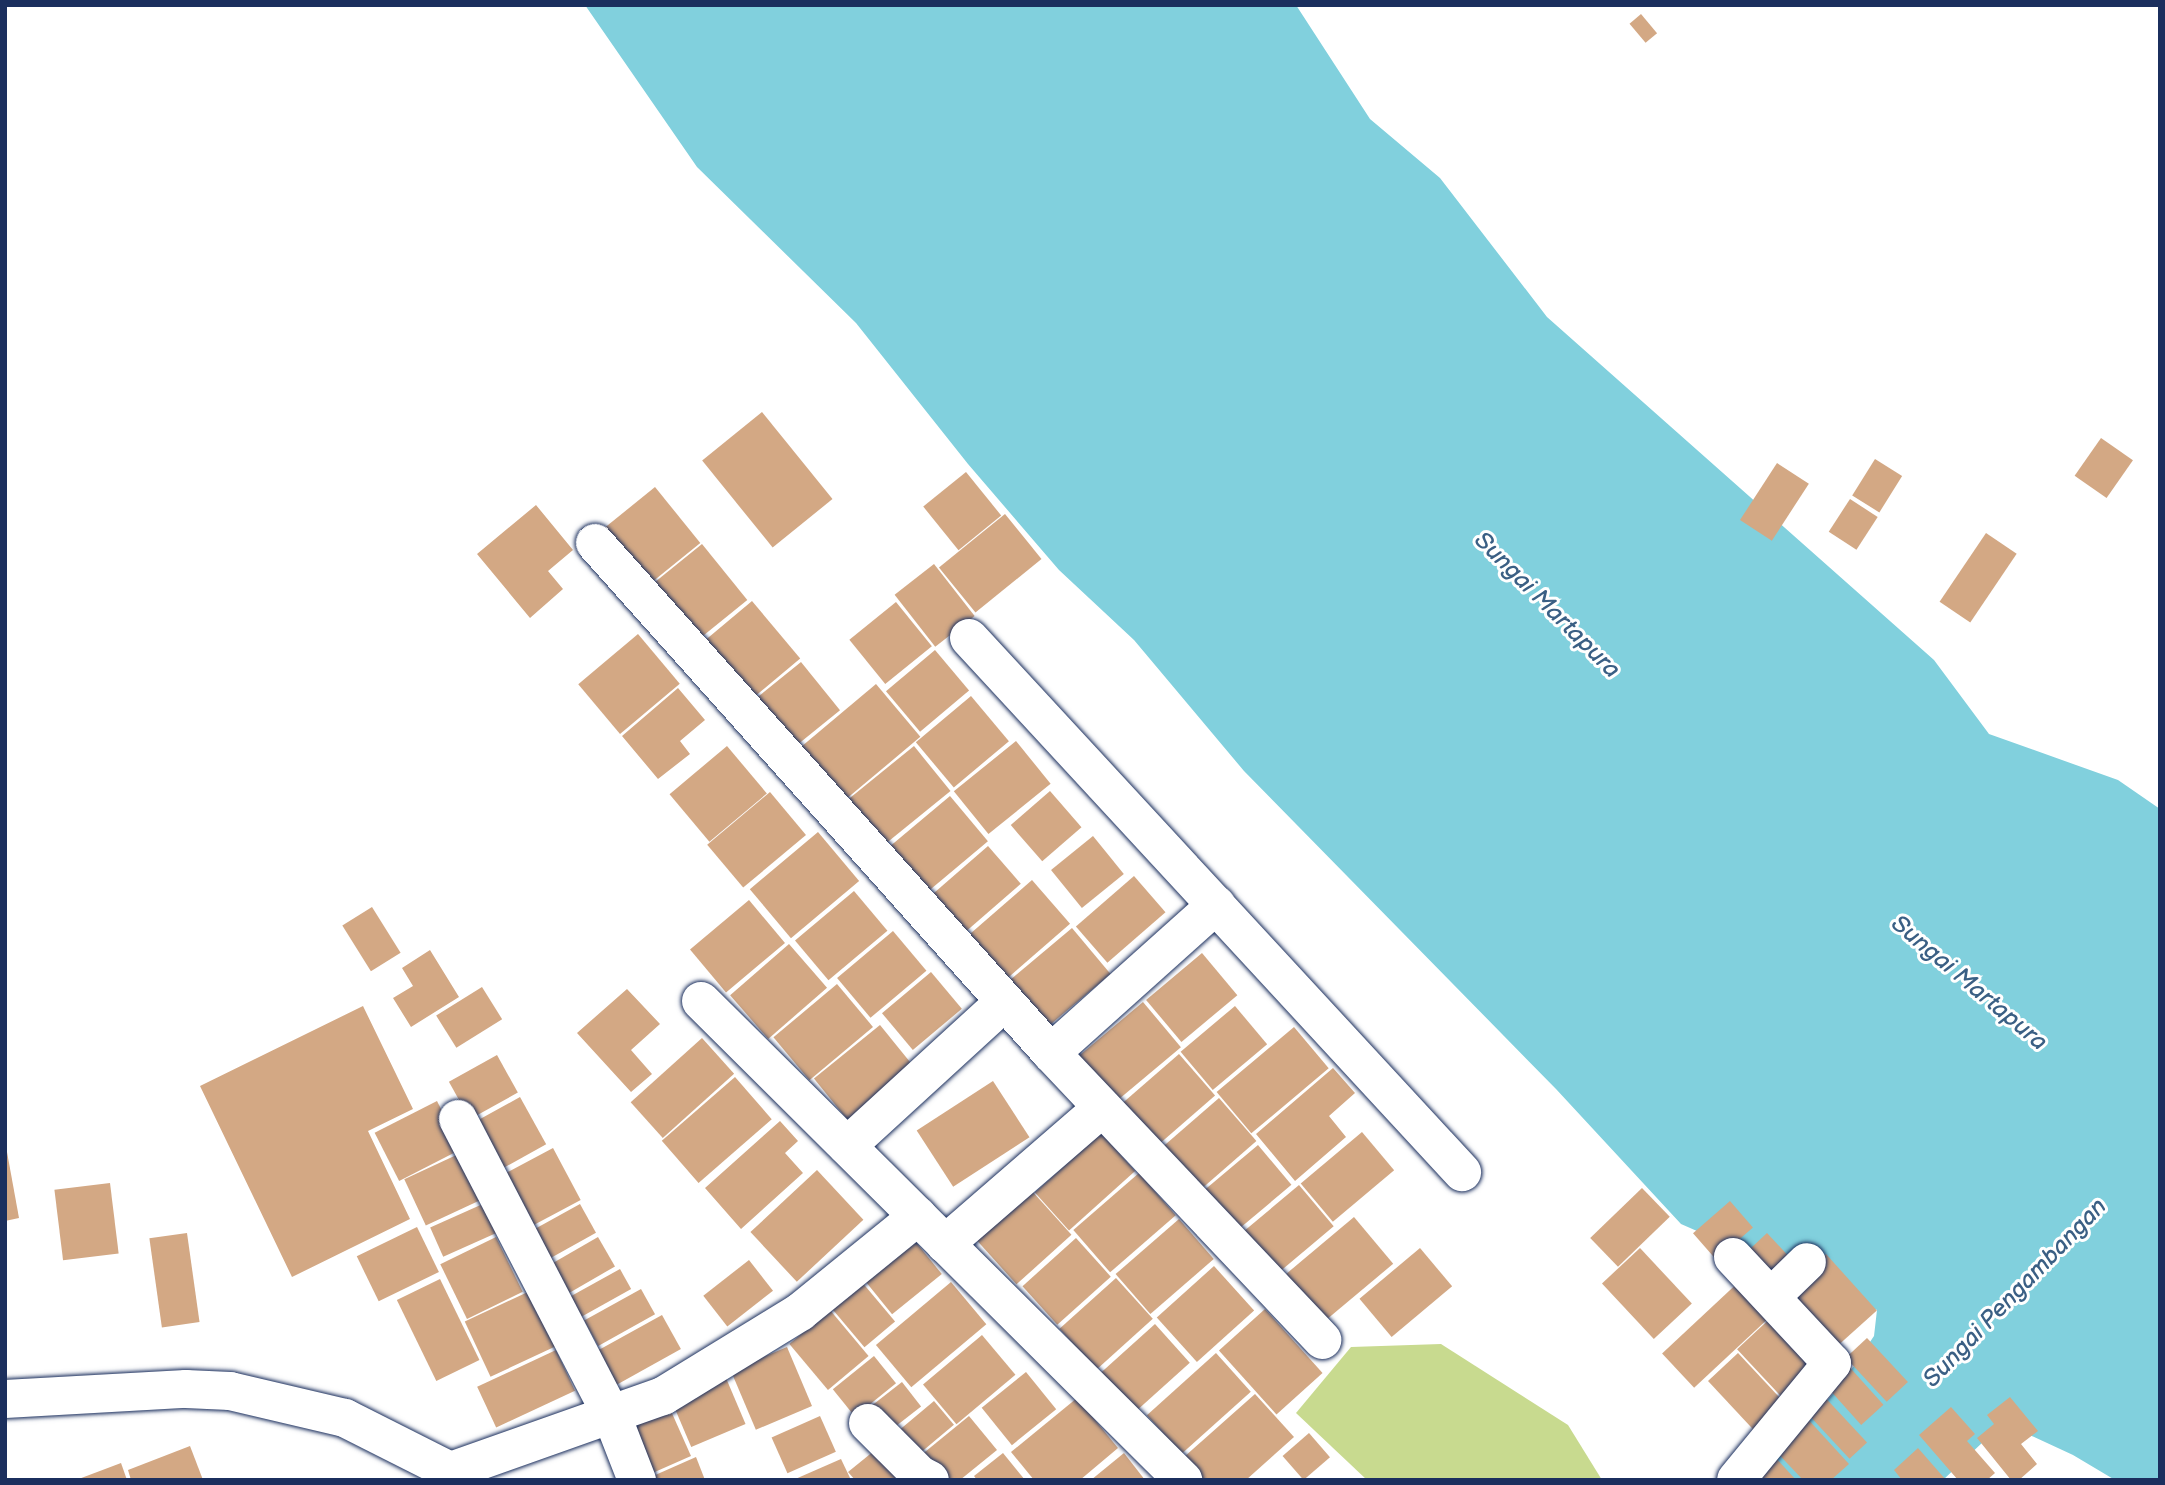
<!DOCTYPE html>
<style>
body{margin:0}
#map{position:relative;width:2165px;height:1485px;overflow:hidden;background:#fff;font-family:"Balsamiq Sans",sans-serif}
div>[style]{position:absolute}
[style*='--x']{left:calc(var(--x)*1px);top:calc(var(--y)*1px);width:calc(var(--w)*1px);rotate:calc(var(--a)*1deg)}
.green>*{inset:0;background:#c8da8f}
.water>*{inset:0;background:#81d0dd}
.building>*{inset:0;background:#d3a884;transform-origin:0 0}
.roads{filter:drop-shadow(0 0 2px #1b2f5e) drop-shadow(0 0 2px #1b2f5e)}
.minor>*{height:38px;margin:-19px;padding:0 19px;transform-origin:19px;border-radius:19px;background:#fff}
.major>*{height:38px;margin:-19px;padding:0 19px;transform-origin:19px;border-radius:19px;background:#fff}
span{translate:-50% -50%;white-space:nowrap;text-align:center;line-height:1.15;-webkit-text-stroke:6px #fff;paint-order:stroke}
.water-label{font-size:24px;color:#3a5f84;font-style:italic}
.frame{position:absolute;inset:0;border:7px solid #1b2f5e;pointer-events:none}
</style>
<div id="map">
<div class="green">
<i style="clip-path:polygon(1441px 1344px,1568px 1425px,1602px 1480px,1367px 1480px,1296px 1413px,1351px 1347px)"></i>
</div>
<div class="water">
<i style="clip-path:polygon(585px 5px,1296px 5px,1370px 119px,1440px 178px,1547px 317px,1934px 660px,1989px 734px,2118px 780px,2160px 809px,2160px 1480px,2115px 1480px,2073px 1455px,2021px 1431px,1984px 1441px,1943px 1480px,1759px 1480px,1843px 1382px,1874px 1336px,1877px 1310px,1681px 1224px,1556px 1089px,1244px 771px,1134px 640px,1059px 570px,968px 464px,856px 323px,697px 167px)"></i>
</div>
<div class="building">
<i style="left:1641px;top:14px;width:25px;height:15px;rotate:50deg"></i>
<i style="left:762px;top:412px;width:112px;height:77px;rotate:51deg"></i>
<i style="left:2101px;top:438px;width:39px;height:46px;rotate:35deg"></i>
<i style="left:1875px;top:459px;width:32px;height:43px;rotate:32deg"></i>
<i style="left:1777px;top:463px;width:38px;height:68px;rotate:33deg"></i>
<i style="left:966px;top:472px;width:56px;height:55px;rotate:51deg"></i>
<i style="left:655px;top:487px;width:72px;height:64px;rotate:51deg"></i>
<i style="left:1850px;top:499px;width:33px;height:39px;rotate:33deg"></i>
<i style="clip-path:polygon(536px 505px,573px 550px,548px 571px,563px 589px,530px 618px,477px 554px)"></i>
<i style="left:1005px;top:514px;width:58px;height:85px;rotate:51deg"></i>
<i style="left:1986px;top:533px;width:37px;height:83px;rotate:34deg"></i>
<i style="left:702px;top:544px;width:72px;height:66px;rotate:51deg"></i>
<i style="left:934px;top:564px;width:66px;height:50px;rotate:52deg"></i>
<i style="left:752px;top:601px;width:75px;height:67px;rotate:50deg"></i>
<i style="left:896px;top:602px;width:57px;height:60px;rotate:51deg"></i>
<i style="left:638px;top:634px;width:65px;height:78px;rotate:50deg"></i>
<i style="left:935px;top:650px;width:53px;height:64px;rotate:50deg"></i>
<i style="left:801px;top:662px;width:62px;height:64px;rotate:51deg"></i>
<i style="left:876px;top:684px;width:69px;height:105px;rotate:50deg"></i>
<i style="clip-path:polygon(678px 688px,705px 720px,680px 741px,690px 754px,658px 779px,622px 736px)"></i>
<i style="left:971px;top:696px;width:59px;height:72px;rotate:50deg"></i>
<i style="left:1016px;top:741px;width:55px;height:80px;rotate:51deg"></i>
<i style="left:727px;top:746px;width:62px;height:75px;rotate:50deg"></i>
<i style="left:914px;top:746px;width:58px;height:88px;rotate:51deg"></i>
<i style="left:1050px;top:791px;width:48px;height:52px;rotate:49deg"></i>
<i style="left:770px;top:792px;width:56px;height:82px;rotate:50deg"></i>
<i style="left:950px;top:796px;width:59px;height:81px;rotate:50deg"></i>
<i style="left:818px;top:832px;width:64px;height:89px;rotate:50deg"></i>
<i style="left:1093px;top:836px;width:49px;height:54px;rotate:51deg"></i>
<i style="left:988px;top:846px;width:50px;height:72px;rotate:49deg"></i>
<i style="left:1134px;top:876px;width:48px;height:77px;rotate:49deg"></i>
<i style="left:1032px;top:880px;width:58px;height:83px;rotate:49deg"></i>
<i style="left:854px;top:891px;width:52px;height:77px;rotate:50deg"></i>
<i style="left:749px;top:900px;width:56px;height:77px;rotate:50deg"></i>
<i style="left:372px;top:907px;width:54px;height:35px;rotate:58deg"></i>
<i style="left:1072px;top:928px;width:60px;height:80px;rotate:50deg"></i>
<i style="left:893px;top:931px;width:52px;height:73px;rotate:50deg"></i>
<i style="left:789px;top:944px;width:58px;height:78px;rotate:49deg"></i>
<i style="clip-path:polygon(430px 950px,459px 997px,411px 1027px,393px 998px,413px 986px,402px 968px)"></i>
<i style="left:1202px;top:953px;width:55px;height:73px;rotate:50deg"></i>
<i style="left:931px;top:972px;width:48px;height:64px;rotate:50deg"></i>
<i style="left:837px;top:984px;width:56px;height:83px;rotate:50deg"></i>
<i style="left:482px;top:987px;width:38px;height:54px;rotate:58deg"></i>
<i style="clip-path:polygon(627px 989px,660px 1024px,631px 1050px,652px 1074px,631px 1092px,577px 1033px)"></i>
<i style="left:1143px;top:1002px;width:59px;height:85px;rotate:50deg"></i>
<i style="clip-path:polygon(363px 1006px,413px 1109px,368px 1131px,410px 1219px,292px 1277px,200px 1086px)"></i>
<i style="left:1235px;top:1006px;width:50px;height:71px;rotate:50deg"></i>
<i style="left:880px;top:1025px;width:56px;height:85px;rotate:51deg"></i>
<i style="left:1294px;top:1027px;width:54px;height:101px;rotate:50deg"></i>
<i style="left:702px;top:1038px;width:48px;height:96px;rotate:48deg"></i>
<i style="left:1179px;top:1054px;width:55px;height:77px;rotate:49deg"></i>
<i style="left:497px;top:1055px;width:43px;height:55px;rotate:61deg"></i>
<i style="clip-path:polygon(1333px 1068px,1355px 1093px,1329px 1116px,1346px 1137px,1295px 1181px,1256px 1134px)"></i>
<i style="left:735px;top:1077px;width:56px;height:97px;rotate:49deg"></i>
<i style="left:993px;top:1081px;width:67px;height:91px;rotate:57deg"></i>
<i style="left:520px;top:1097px;width:54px;height:58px;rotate:61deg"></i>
<i style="left:1219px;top:1098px;width:57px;height:76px;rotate:49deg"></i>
<i style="left:437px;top:1101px;width:54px;height:70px;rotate:63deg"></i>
<i style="clip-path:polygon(780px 1121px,798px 1141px,785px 1153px,803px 1173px,741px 1229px,705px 1188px)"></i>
<i style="left:1362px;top:1132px;width:50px;height:80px;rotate:50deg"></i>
<i style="left:1101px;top:1133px;width:51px;height:89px;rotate:48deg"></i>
<i style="clip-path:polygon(5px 1141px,19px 1218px,5px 1221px)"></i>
<i style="left:1258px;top:1145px;width:52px;height:73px;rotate:50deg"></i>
<i style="left:553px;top:1148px;width:59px;height:59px;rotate:62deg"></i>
<i style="left:465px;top:1151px;width:51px;height:67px;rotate:65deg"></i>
<i style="left:817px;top:1170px;width:68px;height:91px;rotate:47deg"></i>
<i style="left:1139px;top:1173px;width:56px;height:87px;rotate:49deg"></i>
<i style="left:110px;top:1183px;width:71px;height:56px;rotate:83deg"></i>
<i style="left:1299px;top:1185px;width:54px;height:74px;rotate:50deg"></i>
<i style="left:1642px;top:1188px;width:40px;height:72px;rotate:46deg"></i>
<i style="left:1032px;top:1191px;width:59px;height:74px;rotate:48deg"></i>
<i style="left:1730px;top:1201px;width:35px;height:49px;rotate:49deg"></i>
<i style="left:485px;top:1203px;width:32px;height:60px;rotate:66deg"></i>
<i style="left:580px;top:1204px;width:33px;height:60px;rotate:61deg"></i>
<i style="left:1354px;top:1217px;width:61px;height:92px;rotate:50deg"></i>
<i style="left:1179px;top:1219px;width:53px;height:84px;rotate:49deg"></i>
<i style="left:417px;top:1227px;width:50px;height:67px;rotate:64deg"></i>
<i style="left:187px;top:1233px;width:90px;height:38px;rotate:82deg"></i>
<i style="left:1767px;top:1233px;width:44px;height:34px;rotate:47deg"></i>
<i style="left:911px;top:1236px;width:49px;height:64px;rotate:51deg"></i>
<i style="left:496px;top:1237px;width:61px;height:62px;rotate:64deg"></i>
<i style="left:598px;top:1237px;width:34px;height:59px;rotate:60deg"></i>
<i style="left:1076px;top:1238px;width:52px;height:72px;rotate:48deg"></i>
<i style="left:1420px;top:1248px;width:50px;height:79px;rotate:50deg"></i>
<i style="left:1640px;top:1248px;width:76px;height:52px;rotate:47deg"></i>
<i style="left:1826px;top:1254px;width:76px;height:64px;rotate:48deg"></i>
<i style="left:749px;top:1260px;width:39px;height:58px;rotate:52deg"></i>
<i style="left:1214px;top:1266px;width:60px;height:77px;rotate:48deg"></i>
<i style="left:620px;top:1269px;width:23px;height:64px;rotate:61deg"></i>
<i style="left:1744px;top:1277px;width:47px;height:112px;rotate:47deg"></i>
<i style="left:1116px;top:1278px;width:55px;height:76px;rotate:48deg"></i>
<i style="left:440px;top:1279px;width:90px;height:48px;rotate:64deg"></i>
<i style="left:861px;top:1281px;width:53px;height:40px;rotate:50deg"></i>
<i style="left:951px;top:1282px;width:55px;height:98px;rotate:50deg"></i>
<i style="left:641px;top:1289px;width:29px;height:65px;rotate:61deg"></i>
<i style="left:530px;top:1291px;width:61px;height:72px;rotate:65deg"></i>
<i style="left:1265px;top:1309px;width:86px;height:62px;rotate:48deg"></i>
<i style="left:830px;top:1310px;width:60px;height:53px;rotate:50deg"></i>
<i style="left:1778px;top:1311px;width:69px;height:56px;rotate:47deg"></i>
<i style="left:662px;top:1315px;width:39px;height:77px;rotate:61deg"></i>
<i style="left:1155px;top:1324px;width:52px;height:74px;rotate:48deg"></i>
<i style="left:982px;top:1335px;width:52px;height:77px;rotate:50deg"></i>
<i style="left:1867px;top:1338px;width:60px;height:29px;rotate:47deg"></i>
<i style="left:787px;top:1347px;width:64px;height:61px;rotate:67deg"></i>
<i style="left:556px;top:1350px;width:45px;height:87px;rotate:65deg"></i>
<i style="left:1216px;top:1353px;width:52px;height:93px;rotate:48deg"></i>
<i style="left:1738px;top:1353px;width:66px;height:41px;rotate:47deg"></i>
<i style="left:874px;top:1356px;width:35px;height:53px;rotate:51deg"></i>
<i style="left:1844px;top:1361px;width:59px;height:30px;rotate:48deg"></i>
<i style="left:1026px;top:1372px;width:48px;height:57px;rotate:51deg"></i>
<i style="left:726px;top:1378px;width:50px;height:59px;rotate:67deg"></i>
<i style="left:902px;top:1382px;width:31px;height:48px;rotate:52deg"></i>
<i style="left:1820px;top:1392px;width:69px;height:24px;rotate:47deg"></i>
<i style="clip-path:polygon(1255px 1394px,1294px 1437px,1246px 1480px,1204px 1480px,1184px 1457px)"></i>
<i style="clip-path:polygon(2010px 1397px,2038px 1431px,2021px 1444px,2037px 1464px,2019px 1480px,2011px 1480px,1977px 1438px,1994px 1424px,1987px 1415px)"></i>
<i style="clip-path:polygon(1077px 1398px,1118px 1448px,1080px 1480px,1034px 1480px,1011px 1452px)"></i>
<i style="left:934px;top:1401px;width:31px;height:53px;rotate:50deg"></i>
<i style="left:667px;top:1402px;width:59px;height:49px;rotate:66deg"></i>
<i style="clip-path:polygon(1951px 1407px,1975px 1434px,1967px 1441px,1995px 1473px,1987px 1480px,1958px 1480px,1919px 1435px)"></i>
<i style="left:820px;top:1416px;width:39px;height:53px;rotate:66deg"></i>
<i style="clip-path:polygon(969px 1416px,997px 1450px,960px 1480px,939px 1480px,920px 1456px)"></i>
<i style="clip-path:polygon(1805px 1416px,1849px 1464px,1831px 1480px,1803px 1480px,1772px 1447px)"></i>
<i style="left:1309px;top:1433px;width:32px;height:35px;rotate:49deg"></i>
<i style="clip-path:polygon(885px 1442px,916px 1480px,855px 1480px,848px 1472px)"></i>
<i style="clip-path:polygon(190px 1446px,203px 1480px,131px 1480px,128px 1470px)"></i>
<i style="clip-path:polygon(1918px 1448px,1946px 1480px,1902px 1480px,1894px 1470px)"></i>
<i style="clip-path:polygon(1003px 1453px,1025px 1480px,977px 1480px,974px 1476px)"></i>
<i style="clip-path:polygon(1124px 1453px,1145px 1480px,1091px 1480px)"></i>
<i style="clip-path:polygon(696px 1457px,705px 1480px,644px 1480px)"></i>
<i style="clip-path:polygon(1775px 1457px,1796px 1480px,1750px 1480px)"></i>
<i style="clip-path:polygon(841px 1459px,851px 1480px,793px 1480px)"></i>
<i style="clip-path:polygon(121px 1463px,127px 1480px,76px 1480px)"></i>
</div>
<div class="roads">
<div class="minor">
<i style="--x:595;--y:543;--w:684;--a:48.2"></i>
<i style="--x:1051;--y:1053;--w:395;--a:46.6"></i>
<i style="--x:969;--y:638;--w:727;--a:47.29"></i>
<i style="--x:701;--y:1001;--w:680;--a:44.82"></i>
<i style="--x:1051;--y:1053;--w:222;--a:-41.9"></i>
<i style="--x:458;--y:1119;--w:335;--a:62.6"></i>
<i style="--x:612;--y:1416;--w:69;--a:68.7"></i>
<i style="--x:847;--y:1146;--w:214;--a:-42.5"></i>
<i style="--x:945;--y:1244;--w:208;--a:-40.9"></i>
<i style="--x:1733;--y:1257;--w:145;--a:47"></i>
<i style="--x:1832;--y:1363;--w:151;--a:129.4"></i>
<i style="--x:1771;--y:1297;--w:50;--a:-44.2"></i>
<i style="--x:868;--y:1423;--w:74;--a:45"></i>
<i style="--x:920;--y:1475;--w:11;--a:27"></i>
<i style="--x:451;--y:1471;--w:225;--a:-19.5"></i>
<i style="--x:663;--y:1396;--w:161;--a:-31.5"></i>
<i style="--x:800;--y:1312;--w:152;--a:-39.1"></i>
</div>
<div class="major">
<i style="--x:5;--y:1399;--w:181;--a:-3.2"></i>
<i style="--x:186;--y:1389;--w:44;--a:2.6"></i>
<i style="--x:230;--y:1391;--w:118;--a:13.2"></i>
<i style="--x:345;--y:1418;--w:138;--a:26.8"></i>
</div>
</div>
<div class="water-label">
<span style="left:1547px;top:605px;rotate:45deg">Sungai Martapura</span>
<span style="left:1969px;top:983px;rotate:40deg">Sungai Martapura</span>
<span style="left:2015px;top:1293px;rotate:-46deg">Sungai Pengambangan</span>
</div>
<div class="frame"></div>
</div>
